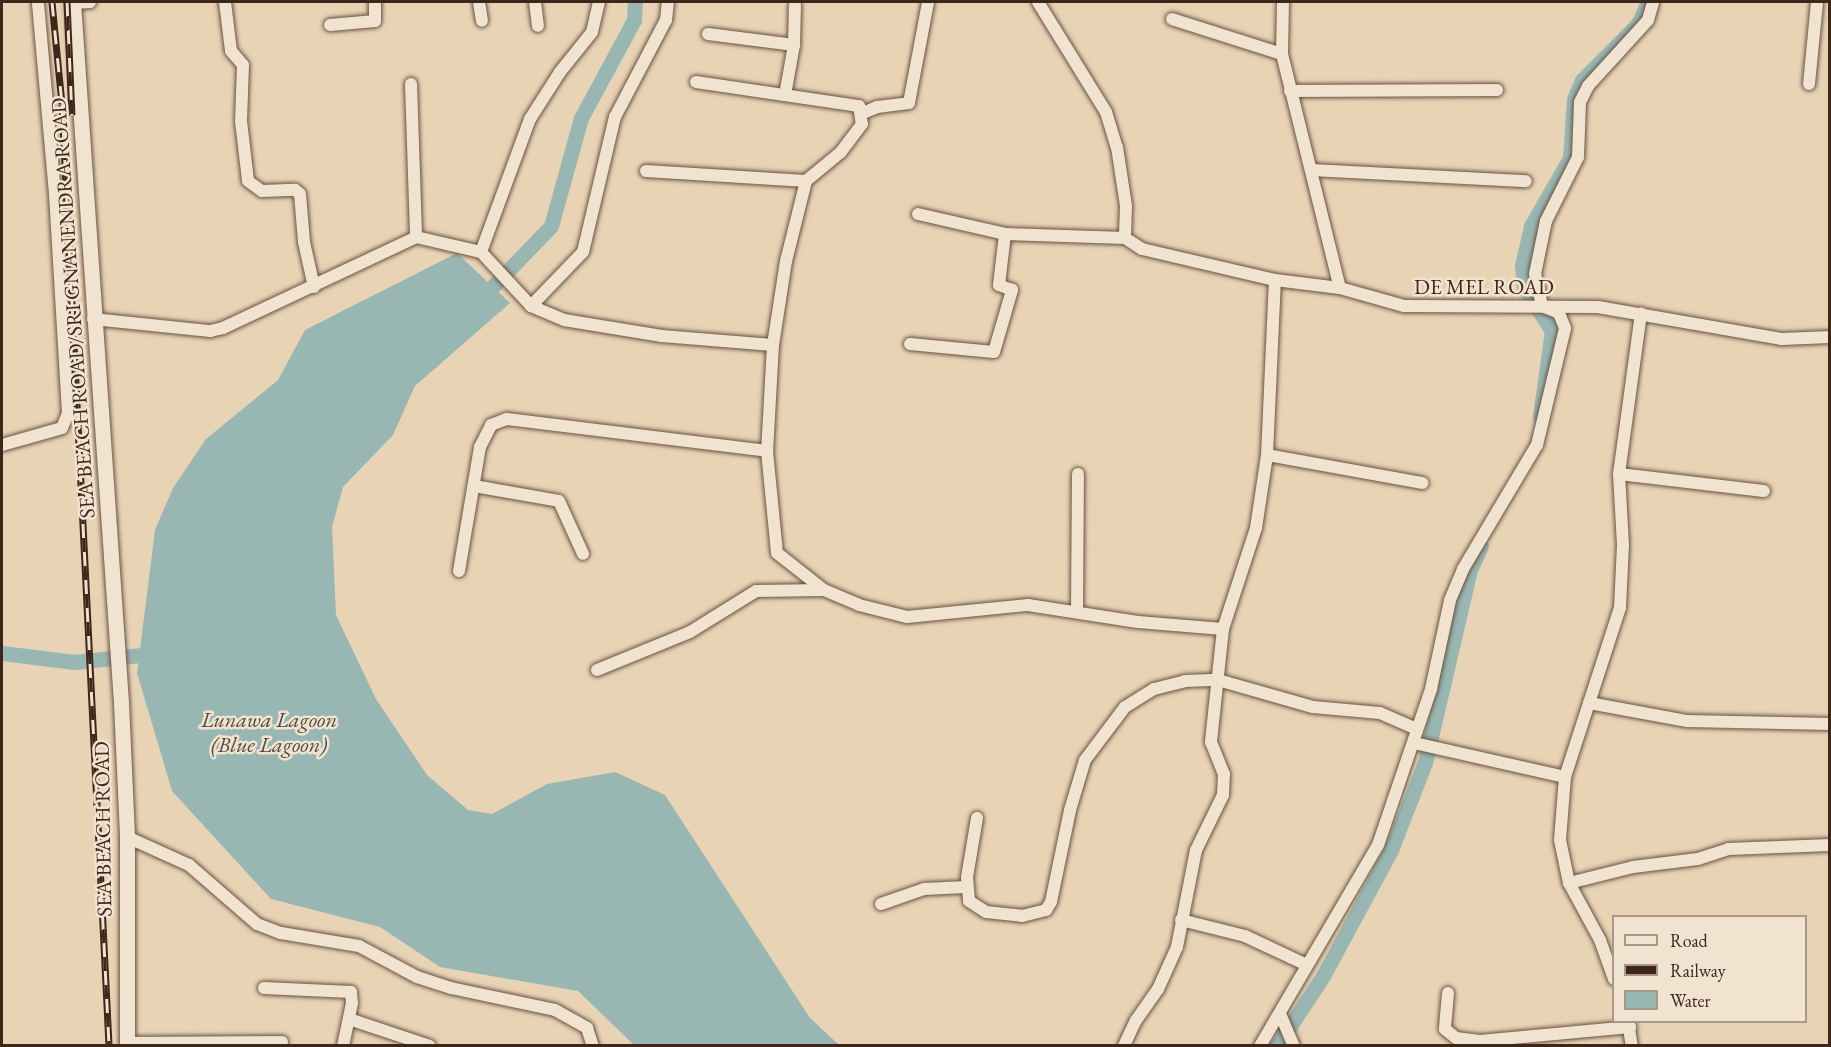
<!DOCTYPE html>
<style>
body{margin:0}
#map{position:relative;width:1831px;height:1047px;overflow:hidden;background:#e8d4b5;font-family:"EB Garamond",serif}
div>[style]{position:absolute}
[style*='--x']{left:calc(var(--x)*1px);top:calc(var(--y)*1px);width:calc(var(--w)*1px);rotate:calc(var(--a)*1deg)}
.water>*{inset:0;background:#98b7b3}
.canal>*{height:15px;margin:-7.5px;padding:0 7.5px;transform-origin:7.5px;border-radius:7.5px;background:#98b7b3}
.roads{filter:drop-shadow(0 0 2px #695242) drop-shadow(0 0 2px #695242)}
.minor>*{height:12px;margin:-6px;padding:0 6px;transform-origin:6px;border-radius:6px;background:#f0e3cf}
.tertiary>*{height:15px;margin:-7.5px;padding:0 7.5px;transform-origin:7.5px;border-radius:7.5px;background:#f0e3cf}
.rail>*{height:7px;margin-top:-3.5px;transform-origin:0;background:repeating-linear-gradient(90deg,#f0e3cf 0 14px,#3f261b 0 28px);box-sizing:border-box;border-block:2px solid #3f261b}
span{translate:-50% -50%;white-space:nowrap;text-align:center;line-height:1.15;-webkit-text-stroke:5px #f0e3cf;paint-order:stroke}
.street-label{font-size:21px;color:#3f261b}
.water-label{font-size:22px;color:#554a41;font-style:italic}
.frame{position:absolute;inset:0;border:3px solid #3f261b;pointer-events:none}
.legend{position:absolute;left:1612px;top:915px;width:195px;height:108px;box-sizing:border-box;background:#f0e3cf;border:2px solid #a99787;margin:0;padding:8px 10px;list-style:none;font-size:18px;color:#3f261b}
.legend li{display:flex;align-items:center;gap:12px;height:30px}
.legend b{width:30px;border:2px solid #a99787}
</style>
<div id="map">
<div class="water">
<i style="clip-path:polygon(457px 253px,510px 303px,415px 386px,393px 435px,343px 487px,332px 527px,336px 615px,376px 699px,427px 775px,468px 810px,492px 814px,547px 784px,615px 772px,665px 795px,810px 1018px,839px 1045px,634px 1045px,578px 991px,440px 967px,380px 927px,271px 899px,172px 791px,137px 673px,155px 530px,173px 488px,206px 439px,278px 380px,305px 330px)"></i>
</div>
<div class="canal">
<i style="--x:479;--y:301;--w:104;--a:-46.2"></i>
<i style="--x:551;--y:226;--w:112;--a:-74.5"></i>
<i style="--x:581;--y:118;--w:111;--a:-61.6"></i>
<i style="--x:634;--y:20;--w:18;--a:-87"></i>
<i style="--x:1540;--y:416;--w:86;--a:-82"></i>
<i style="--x:1552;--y:331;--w:52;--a:-122.5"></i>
<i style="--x:1524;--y:287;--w:21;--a:-95"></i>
<i style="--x:1522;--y:266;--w:41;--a:-77.3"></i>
<i style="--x:1531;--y:226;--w:78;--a:-60.2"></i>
<i style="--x:1570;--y:158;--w:59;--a:-86.1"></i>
<i style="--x:1574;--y:99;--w:21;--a:-67"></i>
<i style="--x:1582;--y:80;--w:79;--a:-45"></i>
<i style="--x:1638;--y:24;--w:24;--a:-66"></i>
<i style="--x:2;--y:653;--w:73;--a:7.1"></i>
<i style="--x:74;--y:662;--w:85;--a:-6"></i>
<i style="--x:1277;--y:1046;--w:84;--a:-56.7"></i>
<i style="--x:1323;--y:976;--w:143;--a:-61.6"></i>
<i style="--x:1391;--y:850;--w:93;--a:-68.7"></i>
<i style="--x:1425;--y:763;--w:198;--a:-76.9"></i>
<i style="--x:1470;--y:570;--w:26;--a:-65"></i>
</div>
<div class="roads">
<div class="minor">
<i style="--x:225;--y:2;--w:49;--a:83"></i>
<i style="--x:231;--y:51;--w:18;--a:49"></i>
<i style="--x:243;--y:65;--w:56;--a:92"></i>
<i style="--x:241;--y:121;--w:60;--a:83.3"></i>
<i style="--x:248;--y:181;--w:17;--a:36"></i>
<i style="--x:262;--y:191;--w:33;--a:-2"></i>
<i style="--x:295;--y:190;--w:6;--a:39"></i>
<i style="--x:300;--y:194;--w:48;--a:85.2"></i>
<i style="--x:304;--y:242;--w:46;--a:77.5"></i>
<i style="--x:479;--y:2;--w:19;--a:81"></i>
<i style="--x:535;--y:2;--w:24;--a:83"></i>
<i style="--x:1038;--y:2;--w:129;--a:58.3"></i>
<i style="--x:1106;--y:112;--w:37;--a:73"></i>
<i style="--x:1117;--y:147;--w:60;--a:81.3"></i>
<i style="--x:1126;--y:206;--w:32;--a:92"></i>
<i style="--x:1125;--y:238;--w:20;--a:33"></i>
<i style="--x:1142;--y:249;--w:137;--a:13.1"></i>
<i style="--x:1275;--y:280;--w:65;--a:7"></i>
<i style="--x:1340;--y:288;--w:66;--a:15.7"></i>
<i style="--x:1404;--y:306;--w:194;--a:0.3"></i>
<i style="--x:1598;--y:307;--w:187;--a:9.9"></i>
<i style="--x:1782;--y:339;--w:48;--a:-2.4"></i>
<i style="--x:1283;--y:2;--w:52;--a:91.1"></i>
<i style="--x:1282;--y:54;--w:241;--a:76.1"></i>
<i style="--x:73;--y:3;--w:17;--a:-3"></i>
<i style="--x:1172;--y:19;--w:115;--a:17.7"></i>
<i style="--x:330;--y:25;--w:45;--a:-5.1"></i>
<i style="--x:375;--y:21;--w:19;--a:-90"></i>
<i style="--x:708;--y:34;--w:87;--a:7.3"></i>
<i style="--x:696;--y:82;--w:165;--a:8.4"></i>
<i style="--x:859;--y:106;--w:18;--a:81"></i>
<i style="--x:862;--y:124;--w:35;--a:127"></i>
<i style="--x:841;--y:152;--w:45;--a:140.4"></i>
<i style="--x:411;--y:84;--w:153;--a:88.1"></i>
<i style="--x:1809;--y:84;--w:82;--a:-84.4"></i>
<i style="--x:1290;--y:91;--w:207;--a:-0.3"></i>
<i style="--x:785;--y:95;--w:51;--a:-79.8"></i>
<i style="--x:794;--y:45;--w:40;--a:-88.6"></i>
<i style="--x:863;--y:113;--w:15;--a:-23"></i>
<i style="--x:877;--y:107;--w:32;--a:-7"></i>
<i style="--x:909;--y:103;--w:103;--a:-79.3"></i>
<i style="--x:1313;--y:170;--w:213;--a:3"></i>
<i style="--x:646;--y:171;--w:160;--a:3.6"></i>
<i style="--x:806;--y:181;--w:82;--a:104"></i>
<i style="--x:786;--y:261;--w:85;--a:98.8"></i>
<i style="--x:773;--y:345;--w:106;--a:93.2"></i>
<i style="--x:918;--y:214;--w:89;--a:12.9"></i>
<i style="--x:1005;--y:234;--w:120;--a:1.9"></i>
<i style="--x:481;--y:252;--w:142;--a:-69.8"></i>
<i style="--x:530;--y:119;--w:56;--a:-57.4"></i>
<i style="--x:560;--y:72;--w:51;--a:-51.3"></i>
<i style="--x:592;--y:32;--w:31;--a:-77"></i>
<i style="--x:531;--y:306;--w:75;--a:-46.1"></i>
<i style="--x:583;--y:252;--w:139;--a:-76.7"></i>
<i style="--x:615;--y:117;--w:110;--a:-62.3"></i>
<i style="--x:666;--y:20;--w:18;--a:-84"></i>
<i style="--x:93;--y:319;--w:118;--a:5.9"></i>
<i style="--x:210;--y:331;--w:13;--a:-13"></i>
<i style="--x:223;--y:328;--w:213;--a:-25.2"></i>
<i style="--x:416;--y:237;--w:67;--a:13"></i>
<i style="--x:481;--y:252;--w:74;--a:47.2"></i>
<i style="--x:531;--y:306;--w:36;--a:23"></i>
<i style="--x:564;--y:320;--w:99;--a:9.3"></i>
<i style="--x:662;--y:336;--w:111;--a:4.6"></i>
<i style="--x:910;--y:344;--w:84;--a:5.4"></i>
<i style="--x:994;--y:352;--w:65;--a:-73.8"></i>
<i style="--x:1012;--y:290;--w:14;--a:-159"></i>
<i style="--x:999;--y:285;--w:51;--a:-83.3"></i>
<i style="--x:2;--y:445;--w:62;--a:-15.8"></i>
<i style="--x:62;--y:428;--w:16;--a:-68"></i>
<i style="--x:68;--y:413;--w:219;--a:-93.4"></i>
<i style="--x:55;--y:194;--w:193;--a:-95.1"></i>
<i style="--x:1267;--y:455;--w:158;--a:10.2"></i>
<i style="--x:1619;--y:474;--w:146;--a:6.7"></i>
<i style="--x:474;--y:486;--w:86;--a:10"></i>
<i style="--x:559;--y:501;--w:58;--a:65.6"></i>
<i style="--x:459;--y:571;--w:126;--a:-80.4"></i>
<i style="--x:480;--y:447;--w:25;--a:-63"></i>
<i style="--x:491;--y:425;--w:17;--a:-21"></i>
<i style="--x:507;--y:419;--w:262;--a:7"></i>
<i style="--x:767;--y:451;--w:102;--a:84.4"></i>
<i style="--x:777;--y:553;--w:60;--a:38.2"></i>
<i style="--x:824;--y:590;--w:38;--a:23"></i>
<i style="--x:859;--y:605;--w:49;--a:14"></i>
<i style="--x:907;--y:617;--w:122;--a:-5.7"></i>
<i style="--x:1028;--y:605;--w:111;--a:8.8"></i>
<i style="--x:1138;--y:622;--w:85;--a:4.7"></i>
<i style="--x:1223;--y:629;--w:114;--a:96.1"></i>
<i style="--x:1211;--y:742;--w:35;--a:68"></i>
<i style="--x:1224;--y:774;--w:21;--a:93"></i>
<i style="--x:1223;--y:795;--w:61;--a:116.1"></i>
<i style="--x:1196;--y:850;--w:99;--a:101.1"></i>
<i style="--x:1177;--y:947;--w:46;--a:114.3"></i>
<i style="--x:1158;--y:989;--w:38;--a:125"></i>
<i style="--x:1136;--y:1020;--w:29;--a:115"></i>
<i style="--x:1077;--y:611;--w:137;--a:-89.6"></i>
<i style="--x:1223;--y:629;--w:106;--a:-71.9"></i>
<i style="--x:1256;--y:528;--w:74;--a:-81.4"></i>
<i style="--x:1267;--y:455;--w:175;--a:-87.4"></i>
<i style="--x:597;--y:670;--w:100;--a:-22.2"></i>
<i style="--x:690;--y:632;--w:78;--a:-31.8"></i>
<i style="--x:756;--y:591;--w:68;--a:-0.8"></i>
<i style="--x:1589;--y:703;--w:100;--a:10.4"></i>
<i style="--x:1687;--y:721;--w:143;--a:1.2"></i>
<i style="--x:1414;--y:743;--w:155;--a:12.7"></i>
<i style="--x:977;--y:818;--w:60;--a:99.6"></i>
<i style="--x:967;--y:877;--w:24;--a:85"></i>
<i style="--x:969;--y:901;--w:20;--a:33"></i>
<i style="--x:986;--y:912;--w:36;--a:6"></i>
<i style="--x:1022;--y:916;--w:25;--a:-14"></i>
<i style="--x:1046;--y:910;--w:9;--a:-58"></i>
<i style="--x:1051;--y:902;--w:94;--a:-78.3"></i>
<i style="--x:1070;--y:810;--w:52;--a:-73.3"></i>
<i style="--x:1085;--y:760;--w:66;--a:-53"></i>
<i style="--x:1125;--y:707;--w:34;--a:-32"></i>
<i style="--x:1154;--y:689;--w:32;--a:-14"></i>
<i style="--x:1185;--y:681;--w:33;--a:-2"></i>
<i style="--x:1218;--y:680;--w:99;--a:15.9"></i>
<i style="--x:1313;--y:707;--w:67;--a:5.1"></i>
<i style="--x:1380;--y:713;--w:40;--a:23.4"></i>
<i style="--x:127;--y:837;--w:68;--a:24.3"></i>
<i style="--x:189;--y:865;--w:90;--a:40.9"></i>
<i style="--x:257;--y:924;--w:26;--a:21"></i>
<i style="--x:281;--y:933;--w:79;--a:9.5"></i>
<i style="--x:359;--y:946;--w:66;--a:28.1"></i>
<i style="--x:417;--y:977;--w:36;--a:18"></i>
<i style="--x:451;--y:988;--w:106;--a:11.9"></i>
<i style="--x:555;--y:1010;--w:37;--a:29"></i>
<i style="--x:587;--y:1028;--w:19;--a:72"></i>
<i style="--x:1569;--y:883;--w:66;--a:-14"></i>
<i style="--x:1633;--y:867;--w:65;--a:-7"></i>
<i style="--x:1698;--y:859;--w:32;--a:-18"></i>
<i style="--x:1728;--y:849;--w:102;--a:-2.2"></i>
<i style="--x:881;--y:904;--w:46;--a:-19.2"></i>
<i style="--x:924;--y:889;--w:42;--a:-2.7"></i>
<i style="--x:1181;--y:920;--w:66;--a:14"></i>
<i style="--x:1245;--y:936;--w:68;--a:25.1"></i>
<i style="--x:1614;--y:979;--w:41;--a:-109.7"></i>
<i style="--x:1600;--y:940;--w:65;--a:-118.5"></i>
<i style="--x:1569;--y:883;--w:44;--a:-101.8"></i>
<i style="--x:1560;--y:840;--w:63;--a:-85.5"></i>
<i style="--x:1565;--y:777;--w:178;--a:-72"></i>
<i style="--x:1620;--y:608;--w:63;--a:-87.3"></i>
<i style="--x:1623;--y:545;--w:71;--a:-93.2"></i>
<i style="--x:1619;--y:474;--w:162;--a:-82.2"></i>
<i style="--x:264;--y:988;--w:87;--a:2.6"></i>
<i style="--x:351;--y:992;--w:11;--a:85"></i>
<i style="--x:352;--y:1003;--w:44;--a:101.8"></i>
<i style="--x:1448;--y:993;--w:36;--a:95"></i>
<i style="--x:1445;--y:1029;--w:14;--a:39"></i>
<i style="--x:1456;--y:1038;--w:24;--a:7"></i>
<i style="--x:1480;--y:1041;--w:151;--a:-5.3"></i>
<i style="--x:1281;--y:1016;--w:33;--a:67"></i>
<i style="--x:349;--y:1019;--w:85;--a:18.4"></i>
<i style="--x:1628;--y:1022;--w:24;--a:81"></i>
<i style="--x:127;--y:1043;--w:155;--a:-0.4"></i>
<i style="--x:1260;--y:1046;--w:233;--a:-59.6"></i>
<i style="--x:1378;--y:845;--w:165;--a:-71.2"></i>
<i style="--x:1431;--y:689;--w:91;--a:-77.9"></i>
<i style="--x:1450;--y:600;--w:34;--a:-67"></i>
<i style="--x:1463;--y:569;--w:144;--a:-59.2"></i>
<i style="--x:1537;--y:445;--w:120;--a:-76.5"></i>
<i style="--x:1565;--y:328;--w:16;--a:-112"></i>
<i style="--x:1559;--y:313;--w:18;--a:-158"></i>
<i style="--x:1542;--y:306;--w:33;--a:-102"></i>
<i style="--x:1535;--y:274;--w:54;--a:-78.3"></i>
<i style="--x:1546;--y:221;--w:72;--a:-63.4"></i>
<i style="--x:1578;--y:157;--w:55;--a:-87.9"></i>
<i style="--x:1580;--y:102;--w:18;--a:-63"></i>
<i style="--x:1588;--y:86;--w:89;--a:-47.7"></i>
<i style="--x:1648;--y:20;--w:19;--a:-74"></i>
</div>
<div class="tertiary">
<i style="--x:73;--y:2;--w:703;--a:86.08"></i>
<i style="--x:121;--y:703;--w:134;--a:87.4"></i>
<i style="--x:127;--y:837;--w:209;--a:90"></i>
</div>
</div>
<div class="rail">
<i style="--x:52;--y:2;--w:102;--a:84.4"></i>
<i style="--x:62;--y:104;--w:943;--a:87.14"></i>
<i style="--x:67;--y:2;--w:113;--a:87.5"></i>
</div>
<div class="street-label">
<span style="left:1484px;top:287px">DE MEL ROAD</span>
<span style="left:73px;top:308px;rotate:-94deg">SEA BEACH ROAD/SRI GNANENDRA ROAD</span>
<span style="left:103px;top:829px;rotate:-91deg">SEA BEACH ROAD</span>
</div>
<div class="water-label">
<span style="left:269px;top:732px">Lunawa Lagoon<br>(Blue Lagoon)</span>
</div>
<div class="frame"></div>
<ul class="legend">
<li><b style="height:8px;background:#f0e3cf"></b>Road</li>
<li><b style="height:8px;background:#3f261b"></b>Railway</li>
<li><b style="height:16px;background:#98b7b3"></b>Water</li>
</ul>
</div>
